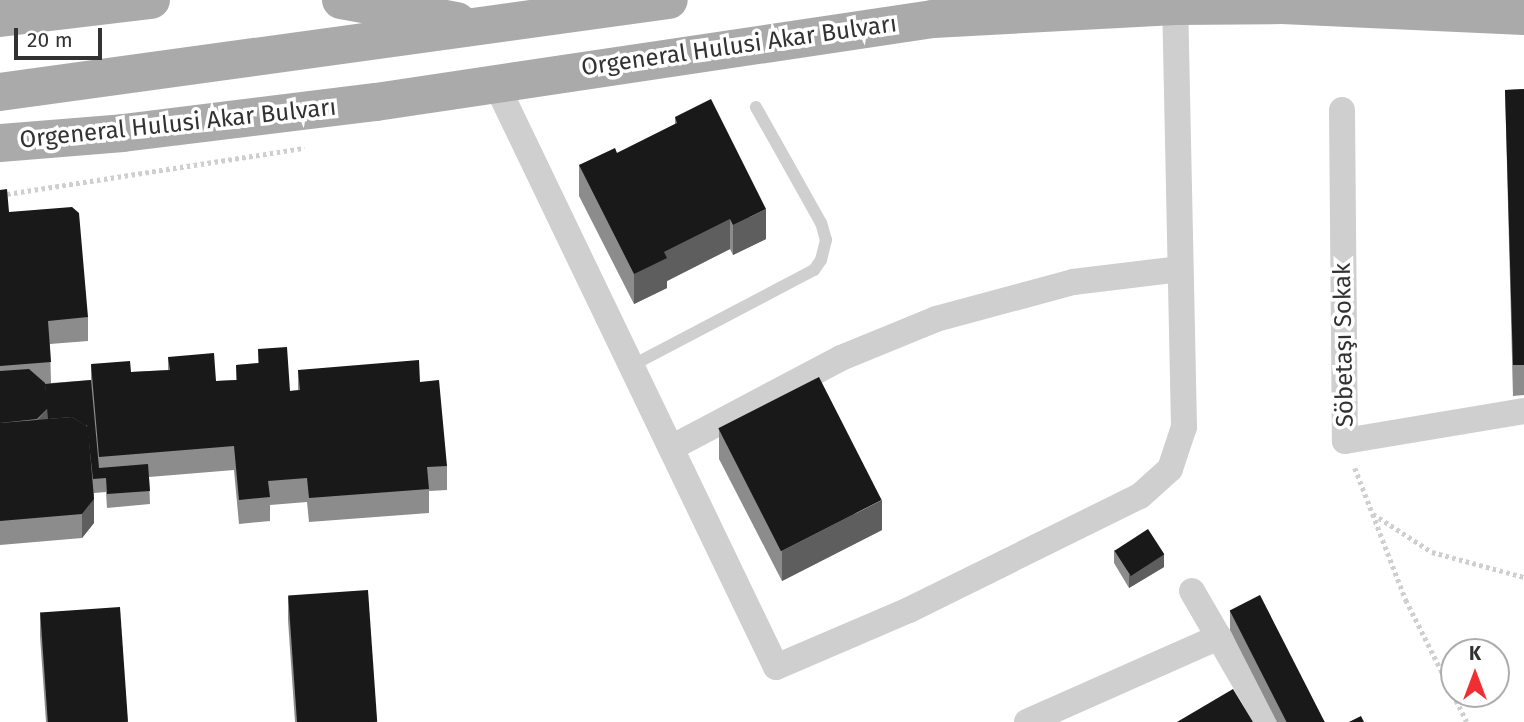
<!DOCTYPE html>
<meta charset="utf-8">
<style>
body{margin:0}
#map{position:relative;width:1524px;height:722px;overflow:hidden;background:#fff;font-family:"Fira Sans",sans-serif}
div>[style]{position:absolute}
[style*='--x']{left:calc(var(--x)*1px);top:calc(var(--y)*1px);width:calc(var(--w)*1px);rotate:calc(var(--a)*1deg)}
.path>*{height:4.5px;margin-top:-2.25px;transform-origin:0;background:repeating-linear-gradient(90deg,#cfcfcf 0 3.5px,transparent 0 7px)}
.lane>*{height:12px;margin:-6px;padding:0 6px;transform-origin:6px;border-radius:6px;background:#cfcfcf}
.street>*{height:26px;margin:-13px;padding:0 13px;transform-origin:13px;border-radius:13px;background:#cfcfcf}
.primary>*{height:38px;margin:-19px;padding:0 19px;transform-origin:19px;border-radius:19px;background:#aaa}
.wall>*{inset:0;background:#8c8c8c}
.shaded-wall>*{inset:0;background:#5e5e5e}
.building>*{inset:0;background:#191919;transform-origin:0 0}
span{translate:-50% -50%;white-space:nowrap;text-align:center;line-height:1.15;-webkit-text-stroke:7px #fff;paint-order:stroke}
.street-label{font-size:24px;color:#323232}
.north{position:absolute;left:1440px;top:638px;width:70px;height:70px;box-sizing:border-box;background:#fff;border:2px solid #adadad;border-radius:50%;rotate:0deg;font-size:19px;font-weight:700;line-height:28px;text-align:center;color:#323232}
.north::after{content:'';display:block;margin:auto;width:24px;height:32px;background:#f02e33;clip-path:polygon(50% 0,100% 100%,50% 72%,0 100%)}
.scale{position:absolute;left:14px;top:28px;width:88px;height:32px;box-sizing:border-box;border:4px solid #323232;border-top:0;padding-left:9px;font-size:21px;line-height:24px;white-space:nowrap;color:#323232;-webkit-text-stroke:5px #fff;paint-order:stroke}
</style>
<div id="map">
<div class="path">
<i style="--x:0;--y:195;--w:308;--a:-8.8"></i>
<i style="--x:1355;--y:468;--w:142;--a:68.9"></i>
<i style="--x:1406;--y:600;--w:136;--a:63.4"></i>
<i style="--x:1373;--y:514;--w:70;--a:32.8"></i>
<i style="--x:1432;--y:552;--w:95;--a:15.2"></i>
</div>
<div class="lane">
<i style="--x:631;--y:366;--w:207;--a:-27.7"></i>
<i style="--x:814;--y:270;--w:12;--a:-55"></i>
<i style="--x:821;--y:260;--w:21;--a:-76"></i>
<i style="--x:826;--y:240;--w:18;--a:-106"></i>
<i style="--x:821;--y:223;--w:133;--a:-119.3"></i>
</div>
<div class="street">
<i style="--x:495;--y:82;--w:649;--a:64.34"></i>
<i style="--x:776;--y:667;--w:145;--a:-23.2"></i>
<i style="--x:909;--y:610;--w:258;--a:-26.3"></i>
<i style="--x:1140;--y:496;--w:40;--a:-42"></i>
<i style="--x:1170;--y:469;--w:44;--a:-71.6"></i>
<i style="--x:1184;--y:427;--w:421;--a:-91.2"></i>
<i style="--x:1342;--y:110;--w:331;--a:89.5"></i>
<i style="--x:1345;--y:441;--w:181;--a:-9.5"></i>
<i style="--x:671;--y:448;--w:192;--a:-27.9"></i>
<i style="--x:841;--y:358;--w:103;--a:-22.3"></i>
<i style="--x:936;--y:319;--w:142;--a:-15.1"></i>
<i style="--x:1073;--y:282;--w:108;--a:-6.9"></i>
<i style="--x:1192;--y:591;--w:151;--a:59.9"></i>
<i style="--x:1027;--y:722;--w:210;--a:-23.9"></i>
</div>
<div class="primary">
<i style="--x:341;--y:0;--w:118;--a:10.3"></i>
<i style="--x:0;--y:18;--w:152;--a:-6.8"></i>
<i style="--x:0;--y:92;--w:675;--a:-7.83"></i>
<i style="--x:0;--y:143;--w:123;--a:-4.6"></i>
<i style="--x:123;--y:133;--w:255;--a:-7"></i>
<i style="--x:376;--y:102;--w:563;--a:-8.48"></i>
<i style="--x:933;--y:19;--w:242;--a:-3.1"></i>
<i style="--x:1175;--y:6;--w:107;--a:-0.5"></i>
<i style="--x:1282;--y:5;--w:242;--a:2.6"></i>
</div>
<div class="wall">
<i style="clip-path:polygon(1524px 89px,1524px 395px,1513px 396px,1505px 90px)"></i>
<i style="clip-path:polygon(675px 117px,766px 239px,733px 255px,730px 249px,667px 281px,667px 288px,634px 304px,579px 196px,579px 165px,617px 153px,675px 124px)"></i>
<i style="clip-path:polygon(0 190px,9px 212px,88px 317px,88px 341px,50px 344px,51px 383px,91px 380px,91px 364px,131px 372px,168px 370px,168px 357px,216px 381px,236px 380px,236px 365px,258px 363px,258px 349px,290px 391px,298px 390px,298px 370px,420px 382px,447px 466px,447px 490px,429px 491px,429px 513px,309px 522px,307px 502px,270px 505px,270px 521px,239px 524px,234px 470px,149px 477px,150px 504px,107px 508px,106px 492px,94px 493px,94px 523px,82px 538px,0 545px)"></i>
<i style="clip-path:polygon(719px 429px,882px 530px,782px 581px,719px 459px)"></i>
<i style="clip-path:polygon(1114px 550px,1164px 567px,1129px 588px,1114px 563px)"></i>
<i style="clip-path:polygon(288px 596px,377px 722px,295px 722px,288px 620px)"></i>
<i style="clip-path:polygon(1230px 610px,1325px 722px,1277px 722px,1230px 630px)"></i>
<i style="clip-path:polygon(40px 612px,128px 722px,46px 722px,40px 636px)"></i>
</div>
<div class="shaded-wall">
<i style="clip-path:polygon(766px 209px,766px 239px,733px 255px,733px 225px)"></i>
<i style="clip-path:polygon(730px 219px,730px 249px,667px 281px,667px 288px,634px 304px,634px 274px,664px 252px)"></i>
<i style="clip-path:polygon(48px 408px,48px 428px,33px 425px)"></i>
<i style="clip-path:polygon(94px 499px,94px 523px,82px 538px,82px 514px)"></i>
<i style="clip-path:polygon(882px 500px,882px 530px,782px 581px,782px 551px)"></i>
<i style="clip-path:polygon(1164px 554px,1164px 567px,1129px 588px,1129px 575px)"></i>
</div>
<div class="building">
<i style="clip-path:polygon(1524px 89px,1524px 365px,1513px 365px,1505px 90px)"></i>
<i style="clip-path:polygon(711px 99px,766px 209px,733px 225px,730px 219px,664px 252px,667px 258px,634px 274px,579px 165px,615px 148px,617px 153px,677px 123px,675px 117px)"></i>
<i style="clip-path:polygon(7px 189px,9px 212px,72px 207px,79px 213px,88px 317px,48px 321px,51px 362px,0 366px,0 190px)"></i>
<i style="clip-path:polygon(287px 347px,290px 391px,300px 390px,298px 370px,419px 360px,420px 382px,439px 380px,447px 466px,427px 467px,429px 489px,309px 498px,307px 478px,268px 481px,270px 497px,239px 500px,234px 446px,99px 457px,91px 364px,130px 361px,131px 372px,170px 370px,168px 357px,214px 353px,216px 381px,237px 380px,236px 365px,259px 363px,258px 349px)"></i>
<i style="clip-path:polygon(29px 369px,45px 383px,48px 408px,37px 419px,0 423px,0 371px)"></i>
<i style="left:819px;top:377px;width:138px;height:113px;rotate:63deg"></i>
<i style="clip-path:polygon(91px 380px,99px 468px,148px 464px,150px 491px,107px 494px,106px 478px,93px 479px,87px 425px,86px 426px,72px 417px,48px 419px,45px 384px)"></i>
<i style="clip-path:polygon(72px 417px,88px 427px,94px 499px,82px 514px,0 521px,0 423px)"></i>
<i style="left:1148px;top:529px;width:30px;height:40px;rotate:57deg"></i>
<i style="left:368px;top:590px;width:132px;height:80px;rotate:86deg"></i>
<i style="left:1260px;top:595px;width:143px;height:34px;rotate:63deg"></i>
<i style="left:120px;top:607px;width:115px;height:80px;rotate:86deg"></i>
<i style="clip-path:polygon(1233px 689px,1253px 722px,1177px 722px)"></i>
<i style="clip-path:polygon(1361px 716px,1364px 722px,1349px 722px)"></i>
</div>
<div class="street-label">
<span style="left:739px;top:46px;rotate:-8deg">Orgeneral Hulusi Akar Bulvarı</span>
<span style="left:178px;top:124px;rotate:-6deg">Orgeneral Hulusi Akar Bulvarı</span>
<span style="left:1344px;top:345px;rotate:-91deg">Söbetaşı Sokak</span>
</div>
<div class="north">K</div>
<div class="scale">20 m</div>
</div>
